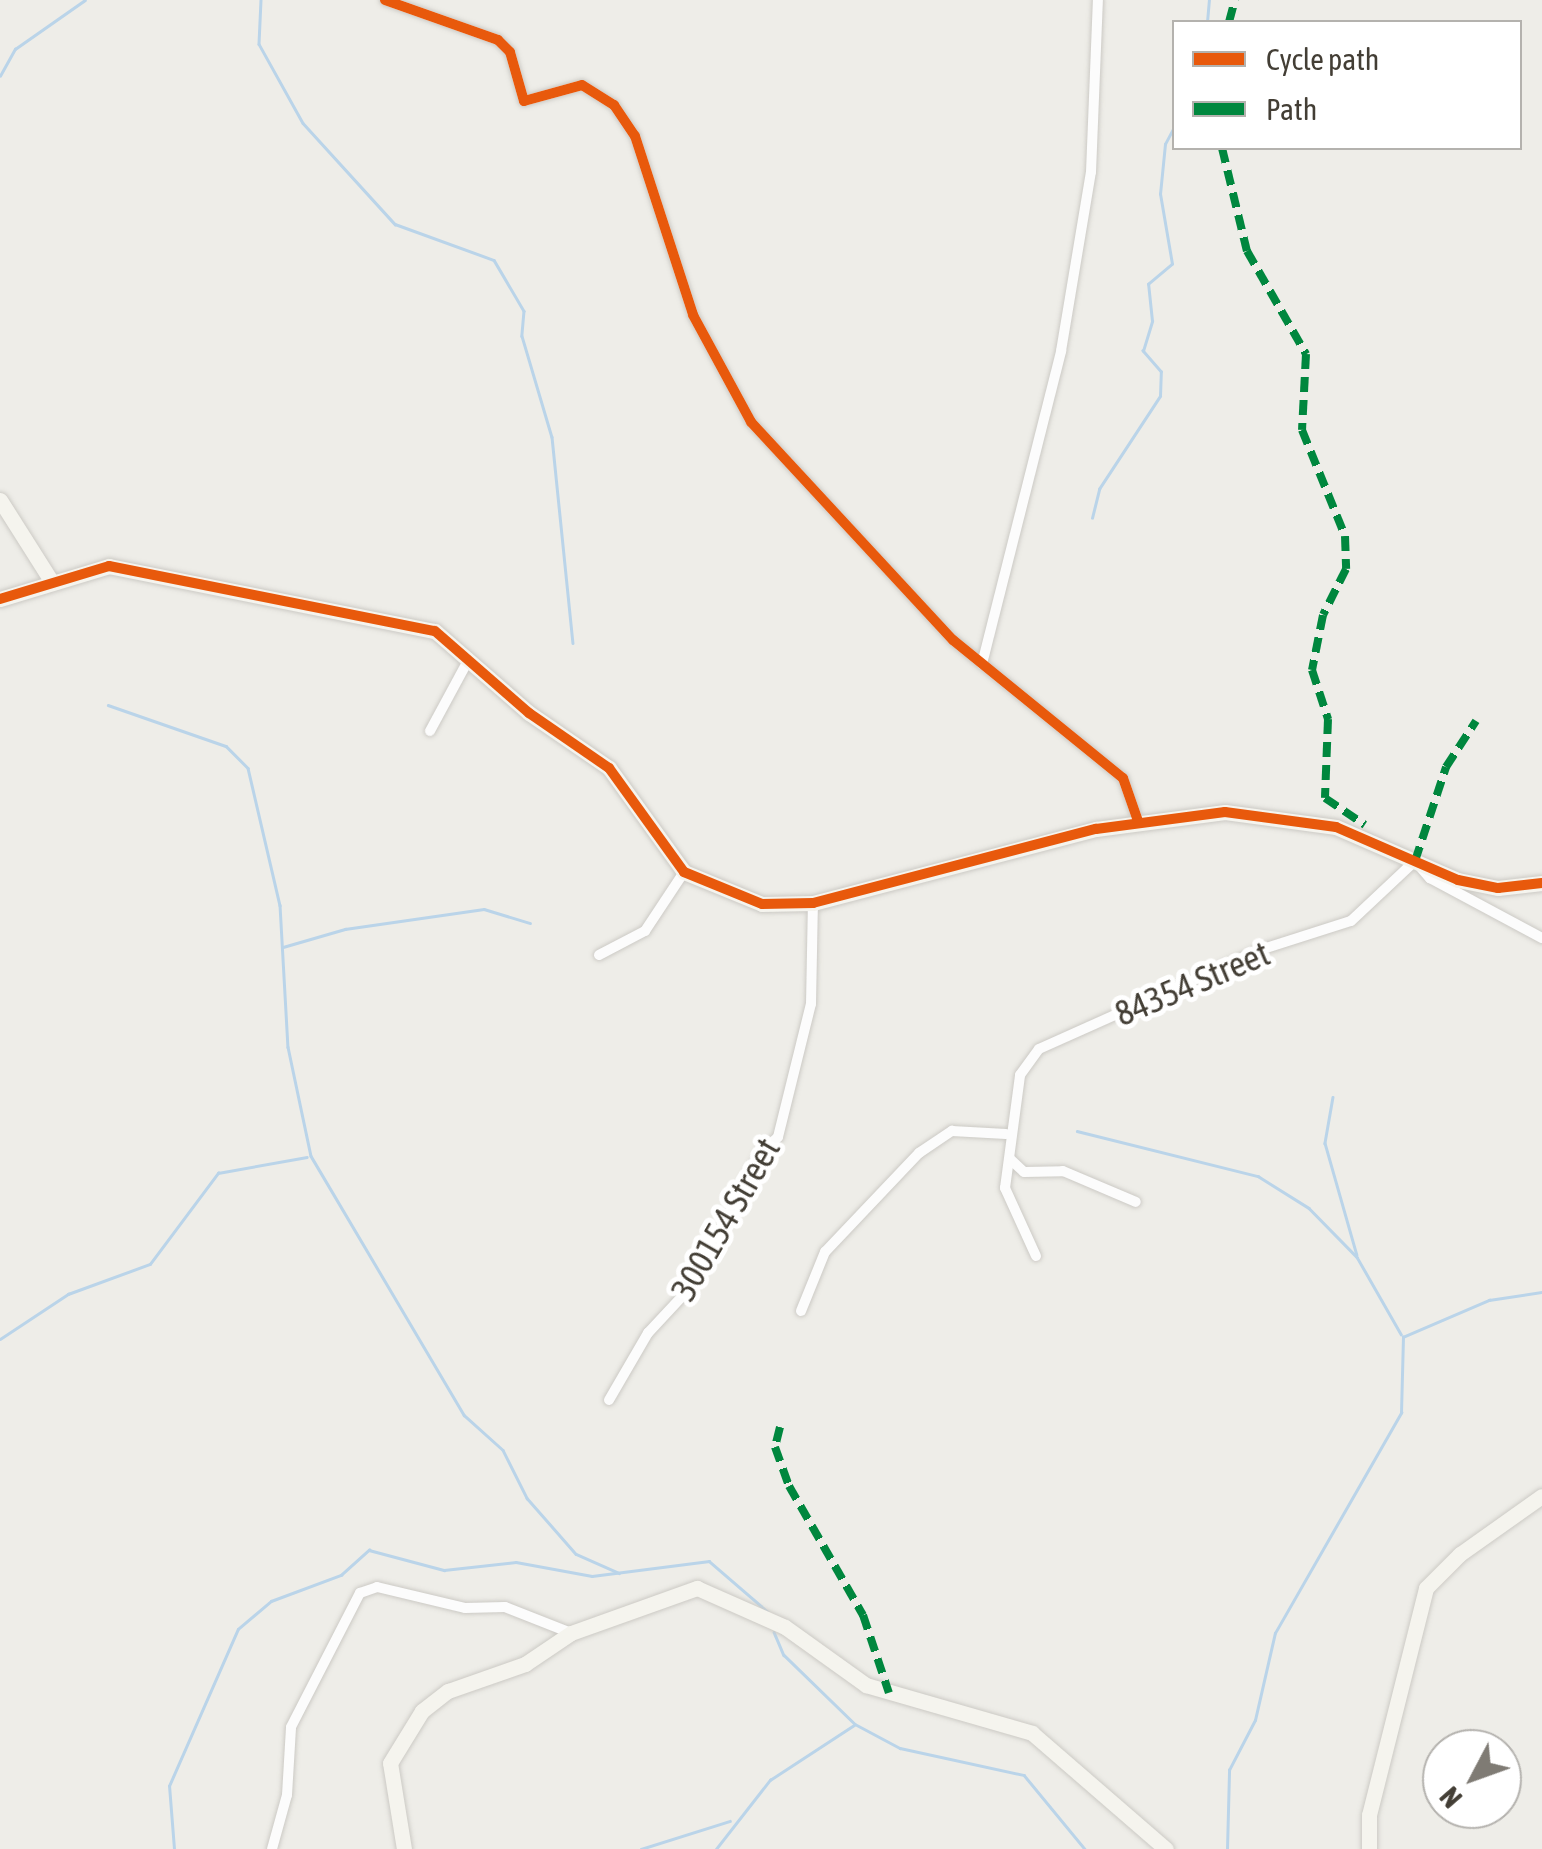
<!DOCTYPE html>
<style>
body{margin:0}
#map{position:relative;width:1542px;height:1849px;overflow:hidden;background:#eeede8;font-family:"Asap Condensed",sans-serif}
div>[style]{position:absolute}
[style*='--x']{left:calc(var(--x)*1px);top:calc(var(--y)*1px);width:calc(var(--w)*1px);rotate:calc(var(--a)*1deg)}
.stream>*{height:2.5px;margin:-1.25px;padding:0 1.25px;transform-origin:1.25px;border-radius:1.25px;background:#bad4e9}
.roads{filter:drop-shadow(0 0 2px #cccac5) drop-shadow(0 0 2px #cccac5)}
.street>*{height:10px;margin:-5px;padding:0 5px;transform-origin:5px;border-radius:5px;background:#fcfcfc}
.secondary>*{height:15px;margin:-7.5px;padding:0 7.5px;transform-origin:7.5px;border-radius:7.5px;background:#f5f4ee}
.quiet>*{height:8px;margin-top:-4px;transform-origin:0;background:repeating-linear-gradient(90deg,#00873e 0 15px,transparent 0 23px)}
.cycleway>*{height:10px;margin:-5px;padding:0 5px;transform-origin:5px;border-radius:5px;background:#e8590c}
span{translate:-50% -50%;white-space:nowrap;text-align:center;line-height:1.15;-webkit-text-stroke:10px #fff;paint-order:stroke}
.street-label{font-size:35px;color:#433e35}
.legend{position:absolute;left:1172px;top:20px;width:350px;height:130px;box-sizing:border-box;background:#fff;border:2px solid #b4b2ae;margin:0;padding:12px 18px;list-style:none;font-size:30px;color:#433e35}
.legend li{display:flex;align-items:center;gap:20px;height:50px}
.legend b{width:50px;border:2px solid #b4b2ae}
.north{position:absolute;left:1422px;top:1729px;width:100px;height:100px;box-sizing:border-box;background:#fff;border:2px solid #b4b2ae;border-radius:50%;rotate:229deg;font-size:28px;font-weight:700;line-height:40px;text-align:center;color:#433e35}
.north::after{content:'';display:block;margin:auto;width:35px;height:45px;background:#7f7b74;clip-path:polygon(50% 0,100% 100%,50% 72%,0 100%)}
</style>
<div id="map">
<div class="stream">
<i style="--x:261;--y:0;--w:44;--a:92.6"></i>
<i style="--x:259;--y:44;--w:90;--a:60.9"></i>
<i style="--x:303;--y:123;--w:137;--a:47.7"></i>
<i style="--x:395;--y:224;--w:105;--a:20"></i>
<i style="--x:494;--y:260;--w:59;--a:59.5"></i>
<i style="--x:524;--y:311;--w:25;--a:95"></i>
<i style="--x:522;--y:336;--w:105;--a:73.5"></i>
<i style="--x:552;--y:437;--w:207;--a:84.2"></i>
<i style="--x:1207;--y:22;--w:22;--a:-85"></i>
<i style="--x:0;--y:76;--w:31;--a:-61"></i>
<i style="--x:15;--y:49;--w:85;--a:-35"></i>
<i style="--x:1092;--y:518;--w:30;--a:-76"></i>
<i style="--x:1099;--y:489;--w:111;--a:-56.7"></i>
<i style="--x:1160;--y:396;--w:24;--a:-88"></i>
<i style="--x:1161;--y:372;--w:28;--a:-131"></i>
<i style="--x:1143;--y:351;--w:31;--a:-73"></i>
<i style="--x:1152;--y:321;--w:37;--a:-96"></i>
<i style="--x:1148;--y:284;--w:31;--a:-40"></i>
<i style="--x:1172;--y:264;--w:71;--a:-99.7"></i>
<i style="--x:1160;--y:194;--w:50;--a:-84.3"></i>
<i style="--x:1165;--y:144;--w:19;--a:-62"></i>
<i style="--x:108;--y:705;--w:125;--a:19.2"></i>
<i style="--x:226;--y:746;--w:31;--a:45"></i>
<i style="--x:248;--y:768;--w:141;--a:76.9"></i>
<i style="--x:280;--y:905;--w:142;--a:86.8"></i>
<i style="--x:288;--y:1047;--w:111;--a:78.1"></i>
<i style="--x:311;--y:1156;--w:301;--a:59.4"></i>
<i style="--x:464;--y:1415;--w:52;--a:41.9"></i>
<i style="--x:503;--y:1450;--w:54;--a:63.4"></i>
<i style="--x:527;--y:1498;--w:74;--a:48.8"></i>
<i style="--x:576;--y:1554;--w:47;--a:23.8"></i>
<i style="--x:283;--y:947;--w:65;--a:-16.2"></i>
<i style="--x:345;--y:929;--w:140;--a:-8.2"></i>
<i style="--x:484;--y:909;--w:48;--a:16.9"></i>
<i style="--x:1333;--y:1097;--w:47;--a:99.9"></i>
<i style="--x:1325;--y:1143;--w:116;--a:74.1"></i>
<i style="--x:1077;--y:1131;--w:187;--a:14"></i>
<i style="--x:1258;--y:1176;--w:60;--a:32.1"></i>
<i style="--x:1309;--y:1208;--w:69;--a:45.6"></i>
<i style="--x:1357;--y:1257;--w:89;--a:60.3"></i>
<i style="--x:0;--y:1339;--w:82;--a:-33.5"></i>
<i style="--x:68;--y:1294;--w:87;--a:-20.1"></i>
<i style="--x:150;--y:1264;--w:114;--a:-53.2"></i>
<i style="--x:218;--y:1173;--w:90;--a:-10.2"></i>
<i style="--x:774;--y:1632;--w:25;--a:67"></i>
<i style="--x:784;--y:1655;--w:99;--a:44.2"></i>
<i style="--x:855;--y:1724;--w:51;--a:28.1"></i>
<i style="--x:900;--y:1748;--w:127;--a:12.3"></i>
<i style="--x:1024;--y:1775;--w:96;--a:50.5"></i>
<i style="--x:174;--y:1849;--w:63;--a:-94.5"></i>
<i style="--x:169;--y:1786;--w:171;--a:-66.3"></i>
<i style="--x:238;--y:1629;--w:43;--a:-40.3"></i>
<i style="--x:271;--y:1601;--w:75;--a:-20.4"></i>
<i style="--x:341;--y:1575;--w:38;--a:-42"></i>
<i style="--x:369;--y:1550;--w:78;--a:14.9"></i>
<i style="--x:444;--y:1570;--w:72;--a:-6.3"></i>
<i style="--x:516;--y:1562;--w:77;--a:10.4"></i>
<i style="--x:592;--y:1576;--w:118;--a:-7.3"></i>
<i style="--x:709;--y:1561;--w:77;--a:40.8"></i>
<i style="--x:641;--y:1849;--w:93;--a:-17.5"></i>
<i style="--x:716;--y:1849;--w:88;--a:-52"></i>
<i style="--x:770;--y:1780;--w:100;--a:-33.2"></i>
<i style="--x:1227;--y:1849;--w:79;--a:-88.5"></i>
<i style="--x:1229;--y:1770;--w:56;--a:-62.5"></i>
<i style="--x:1255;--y:1720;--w:89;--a:-77.1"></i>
<i style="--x:1275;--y:1633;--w:254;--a:-60.2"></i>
<i style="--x:1401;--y:1413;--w:76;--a:-88.5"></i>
<i style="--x:1403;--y:1337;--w:94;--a:-23.3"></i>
<i style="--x:1489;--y:1300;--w:54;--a:-8.6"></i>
</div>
<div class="roads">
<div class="street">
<i style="--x:385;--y:0;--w:120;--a:19.5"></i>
<i style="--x:498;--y:40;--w:17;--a:45"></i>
<i style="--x:510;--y:52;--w:51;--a:74.1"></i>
<i style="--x:524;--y:101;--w:60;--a:-15.4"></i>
<i style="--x:582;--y:85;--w:38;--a:32"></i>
<i style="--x:614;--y:105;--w:37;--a:56"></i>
<i style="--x:635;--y:136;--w:188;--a:72"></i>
<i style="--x:693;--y:315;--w:122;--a:61.5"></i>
<i style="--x:751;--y:422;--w:297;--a:47.2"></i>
<i style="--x:953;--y:640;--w:219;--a:39.1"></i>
<i style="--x:1123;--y:778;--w:46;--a:70.8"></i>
<i style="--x:982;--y:664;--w:323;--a:-75.8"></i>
<i style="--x:1061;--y:351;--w:181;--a:-80.5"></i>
<i style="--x:1091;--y:172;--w:172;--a:-87.7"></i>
<i style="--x:430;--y:731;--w:82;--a:-61.6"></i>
<i style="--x:599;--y:955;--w:52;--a:-27.6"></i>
<i style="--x:645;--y:931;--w:71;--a:-56.5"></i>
<i style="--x:1010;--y:1159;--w:19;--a:43"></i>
<i style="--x:1024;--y:1172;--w:39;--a:-1"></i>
<i style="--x:1063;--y:1171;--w:79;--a:23"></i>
<i style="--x:1036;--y:1256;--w:75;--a:-114.5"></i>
<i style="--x:1005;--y:1188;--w:114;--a:-82.4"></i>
<i style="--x:1020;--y:1075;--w:32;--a:-54"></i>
<i style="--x:1039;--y:1049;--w:245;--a:-24.1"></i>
<i style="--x:1263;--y:949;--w:92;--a:-17.7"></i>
<i style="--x:1351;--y:921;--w:88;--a:-43.2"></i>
<i style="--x:1415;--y:861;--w:23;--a:49"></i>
<i style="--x:1430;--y:878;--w:127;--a:28.2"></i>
<i style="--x:801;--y:1311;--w:64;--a:-67.9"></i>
<i style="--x:825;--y:1252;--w:137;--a:-46.5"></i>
<i style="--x:919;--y:1153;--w:40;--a:-34"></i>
<i style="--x:952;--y:1131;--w:54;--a:3.2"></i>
<i style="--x:609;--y:1400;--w:78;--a:-59.8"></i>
<i style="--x:648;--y:1333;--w:62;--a:-47"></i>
<i style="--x:690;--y:1288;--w:155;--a:-62.3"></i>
<i style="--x:762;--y:1151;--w:21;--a:-41"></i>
<i style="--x:778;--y:1137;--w:137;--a:-76.1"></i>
<i style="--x:811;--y:1004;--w:101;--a:-88.9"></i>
<i style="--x:272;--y:1849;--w:56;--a:-74.5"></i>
<i style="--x:287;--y:1795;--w:68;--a:-86.6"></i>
<i style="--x:291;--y:1727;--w:151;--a:-62.8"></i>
<i style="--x:360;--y:1593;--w:18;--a:-19"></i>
<i style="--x:377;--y:1587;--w:90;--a:13.4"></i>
<i style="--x:465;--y:1608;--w:40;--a:-1.4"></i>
<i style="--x:505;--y:1607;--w:71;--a:21.5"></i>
</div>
<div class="secondary">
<i style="--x:0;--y:500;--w:93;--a:57.7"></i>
<i style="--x:0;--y:599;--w:114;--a:-16.8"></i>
<i style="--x:109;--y:566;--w:332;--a:11.3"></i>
<i style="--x:435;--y:631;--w:125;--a:41.1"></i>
<i style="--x:529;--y:713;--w:97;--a:34.5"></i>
<i style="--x:609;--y:768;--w:128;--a:54.2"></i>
<i style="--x:684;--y:872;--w:84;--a:22.3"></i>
<i style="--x:762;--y:904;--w:51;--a:-1.1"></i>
<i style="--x:813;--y:903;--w:293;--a:-14.7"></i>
<i style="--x:1096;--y:829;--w:130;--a:-7.5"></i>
<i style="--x:1225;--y:812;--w:112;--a:7.7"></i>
<i style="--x:1336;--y:827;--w:133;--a:23.5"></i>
<i style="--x:1458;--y:880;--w:41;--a:11.3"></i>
<i style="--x:1498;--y:888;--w:44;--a:-6.5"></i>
<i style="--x:404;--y:1849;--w:87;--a:-99.2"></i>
<i style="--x:390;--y:1763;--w:61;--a:-58.4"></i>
<i style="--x:422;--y:1711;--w:33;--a:-38"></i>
<i style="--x:448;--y:1691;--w:82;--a:-19.3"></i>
<i style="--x:525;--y:1664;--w:55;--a:-34"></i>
<i style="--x:571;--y:1633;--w:134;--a:-19.7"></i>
<i style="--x:697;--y:1588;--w:96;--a:23.9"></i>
<i style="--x:785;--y:1627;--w:100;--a:35.6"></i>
<i style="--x:866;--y:1685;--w:173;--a:16.1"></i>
<i style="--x:1032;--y:1733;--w:177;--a:40.9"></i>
<i style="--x:1369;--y:1849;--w:34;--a:-90"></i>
<i style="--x:1369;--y:1815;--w:234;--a:-75.9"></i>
<i style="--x:1426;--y:1588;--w:48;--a:-45"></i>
<i style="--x:1460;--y:1554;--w:100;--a:-35.3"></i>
</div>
</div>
<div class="quiet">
<i style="--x:1229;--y:22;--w:23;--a:-75"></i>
<i style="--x:1222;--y:148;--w:106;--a:76.4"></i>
<i style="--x:1247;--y:251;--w:119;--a:60.2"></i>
<i style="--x:1306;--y:354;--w:76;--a:93"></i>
<i style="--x:1302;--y:430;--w:114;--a:67.9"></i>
<i style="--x:1345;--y:536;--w:33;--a:88"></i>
<i style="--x:1346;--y:569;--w:51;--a:116.6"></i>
<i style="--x:1323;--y:615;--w:56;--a:101.3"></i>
<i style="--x:1312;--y:670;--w:52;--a:71.9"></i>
<i style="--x:1328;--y:719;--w:79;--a:92.2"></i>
<i style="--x:1325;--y:798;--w:48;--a:34"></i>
<i style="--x:1415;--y:861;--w:99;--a:-71.7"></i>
<i style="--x:1446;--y:767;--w:55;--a:-56.9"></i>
<i style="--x:780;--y:1427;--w:21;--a:104"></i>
<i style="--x:775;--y:1447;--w:41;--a:70.3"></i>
<i style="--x:789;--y:1486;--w:149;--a:60.2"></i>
<i style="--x:863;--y:1615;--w:82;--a:71.6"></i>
</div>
<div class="cycleway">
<i style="--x:385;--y:0;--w:120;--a:19.5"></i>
<i style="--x:498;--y:40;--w:17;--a:45"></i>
<i style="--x:510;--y:52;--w:51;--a:74.1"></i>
<i style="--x:524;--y:101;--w:60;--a:-15.4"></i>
<i style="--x:582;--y:85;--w:38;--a:32"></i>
<i style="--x:614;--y:105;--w:37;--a:56"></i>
<i style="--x:635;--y:136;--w:188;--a:72"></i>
<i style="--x:693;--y:315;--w:122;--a:61.5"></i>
<i style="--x:751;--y:422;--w:297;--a:47.2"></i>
<i style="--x:953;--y:640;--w:219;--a:39.1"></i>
<i style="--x:1123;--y:778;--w:46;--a:70.8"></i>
<i style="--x:0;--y:599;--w:114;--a:-16.8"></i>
<i style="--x:109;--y:566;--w:332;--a:11.3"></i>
<i style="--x:435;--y:631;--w:125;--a:41.1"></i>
<i style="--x:529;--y:713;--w:97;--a:34.5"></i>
<i style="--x:609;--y:768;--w:128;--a:54.2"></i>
<i style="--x:684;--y:872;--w:84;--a:22.3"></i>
<i style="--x:762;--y:904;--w:51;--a:-1.1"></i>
<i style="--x:813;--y:903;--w:293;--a:-14.7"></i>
<i style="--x:1096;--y:829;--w:130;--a:-7.5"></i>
<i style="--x:1225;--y:812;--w:112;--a:7.7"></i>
<i style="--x:1336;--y:827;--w:133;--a:23.5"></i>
<i style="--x:1458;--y:880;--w:41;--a:11.3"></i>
<i style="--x:1498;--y:888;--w:44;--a:-6.5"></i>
</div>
<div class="street-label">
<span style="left:1192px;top:983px;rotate:-23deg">84354 Street</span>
<span style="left:725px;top:1219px;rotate:-60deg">300154 Street</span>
</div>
<ul class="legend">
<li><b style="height:12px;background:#e8590c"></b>Cycle path</li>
<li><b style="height:12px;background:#00873e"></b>Path</li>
</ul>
<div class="north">N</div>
</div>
